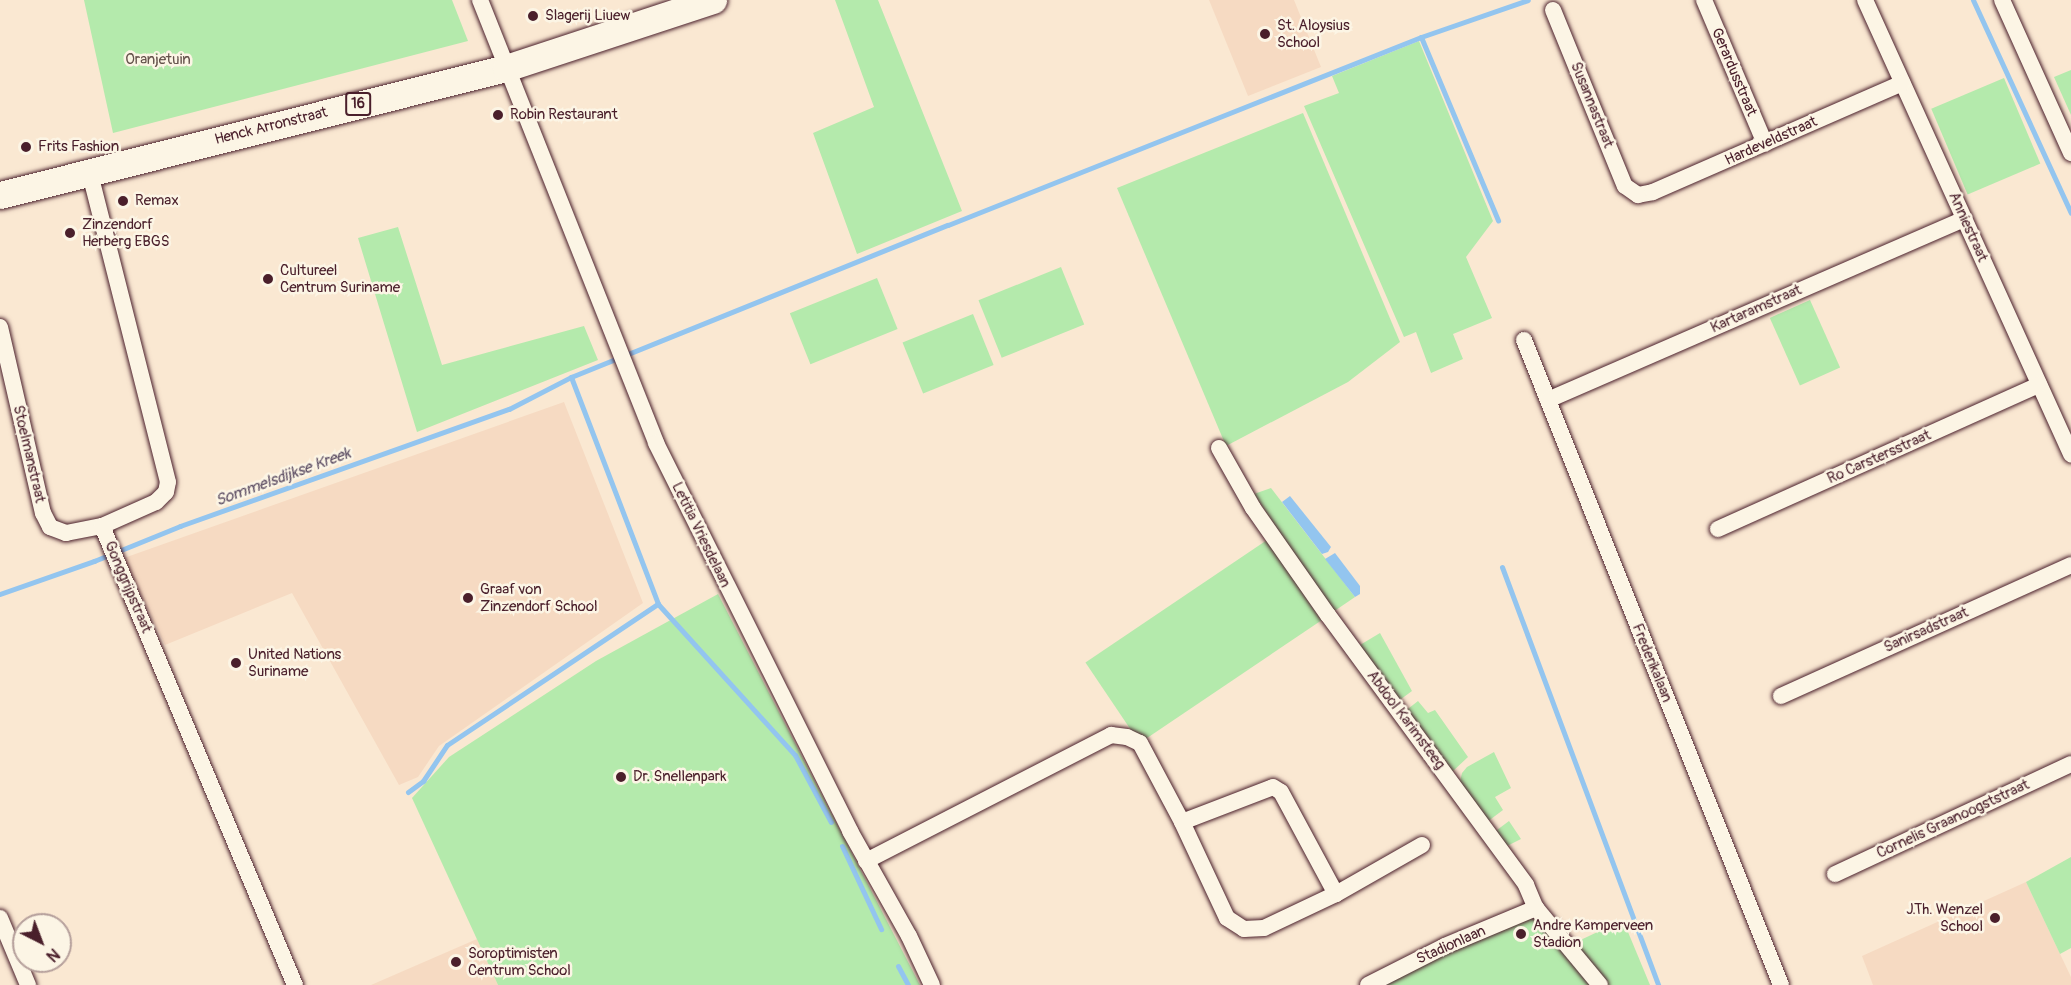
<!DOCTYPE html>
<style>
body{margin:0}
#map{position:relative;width:2071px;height:985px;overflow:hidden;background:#fae8d2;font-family:Pangolin,sans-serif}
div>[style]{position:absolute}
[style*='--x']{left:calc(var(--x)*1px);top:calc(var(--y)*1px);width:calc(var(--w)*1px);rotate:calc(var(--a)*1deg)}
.built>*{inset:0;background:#f6dac2}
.green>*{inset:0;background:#b4eaac;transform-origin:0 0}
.water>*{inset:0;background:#93c5ef}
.stream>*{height:5px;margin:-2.5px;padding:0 2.5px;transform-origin:2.5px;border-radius:2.5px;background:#93c5ef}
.roads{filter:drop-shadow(0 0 2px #4a1f2b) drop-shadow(0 0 2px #4a1f2b)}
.street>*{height:16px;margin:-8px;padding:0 8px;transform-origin:8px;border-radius:8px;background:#fcf5e5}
.primary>*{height:27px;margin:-13.5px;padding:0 13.5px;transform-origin:13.5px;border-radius:13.5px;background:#fcf5e5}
.dots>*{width:16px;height:16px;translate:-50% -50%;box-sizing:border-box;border:3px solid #fcf5e5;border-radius:50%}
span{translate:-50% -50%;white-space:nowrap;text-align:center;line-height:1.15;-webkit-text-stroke:5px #fcf5e5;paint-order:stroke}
.shield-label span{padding:2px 4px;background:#fcf5e5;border:2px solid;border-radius:4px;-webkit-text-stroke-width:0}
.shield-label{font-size:14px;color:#4a1f2b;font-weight:700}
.poi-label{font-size:15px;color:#4a1f2b}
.left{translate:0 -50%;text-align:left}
.right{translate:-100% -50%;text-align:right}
.park-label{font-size:15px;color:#64524b}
.street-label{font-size:15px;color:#4a1f2b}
.water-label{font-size:16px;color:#605166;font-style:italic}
.north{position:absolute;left:12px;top:913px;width:60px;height:60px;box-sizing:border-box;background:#fcf5e5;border:2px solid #b59f9b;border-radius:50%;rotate:138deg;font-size:16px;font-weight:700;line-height:24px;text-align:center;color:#4a1f2b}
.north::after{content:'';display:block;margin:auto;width:21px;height:27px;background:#4a1f2b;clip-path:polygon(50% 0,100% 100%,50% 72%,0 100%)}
</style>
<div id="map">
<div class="built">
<i style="clip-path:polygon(1209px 0,1294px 0,1321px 67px,1248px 96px)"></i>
<i style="clip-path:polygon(564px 402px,643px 603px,439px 746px,418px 777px,399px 785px,292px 593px,165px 645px,124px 558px)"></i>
<i style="clip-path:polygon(2026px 882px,2071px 977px,2071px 985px,1873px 985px,1862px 956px)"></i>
<i style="clip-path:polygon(477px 939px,498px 985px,371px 985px)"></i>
</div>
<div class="green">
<i style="clip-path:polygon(84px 0,452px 0,468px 41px,113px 133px)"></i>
<i style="clip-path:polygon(835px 0,878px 0,962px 211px,857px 254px,813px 133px,874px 107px)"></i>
<i style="clip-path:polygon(1419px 41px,1493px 221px,1466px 257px,1492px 318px,1453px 334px,1463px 359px,1431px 373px,1416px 332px,1404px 337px,1304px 106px,1339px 93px,1332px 76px)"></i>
<i style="clip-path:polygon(2071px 70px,2071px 115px,2054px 77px)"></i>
<i style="left:2004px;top:78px;width:93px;height:79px;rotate:67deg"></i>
<i style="clip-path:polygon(1303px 113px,1400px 342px,1348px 382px,1226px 446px,1117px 188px)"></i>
<i style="clip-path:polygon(398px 227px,442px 365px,584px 326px,598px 360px,417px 432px,358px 238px)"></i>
<i style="left:1061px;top:267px;width:62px;height:89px;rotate:68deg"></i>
<i style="left:877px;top:278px;width:55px;height:94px;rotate:68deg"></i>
<i style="left:1810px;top:300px;width:74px;height:44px;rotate:66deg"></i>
<i style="left:973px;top:314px;width:55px;height:76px;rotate:68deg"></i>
<i style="clip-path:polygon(1271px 488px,1355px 597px,1333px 612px,1254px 494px)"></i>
<i style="left:1267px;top:540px;width:97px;height:219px;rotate:56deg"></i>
<i style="clip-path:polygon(718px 594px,920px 985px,498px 985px,412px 798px,449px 757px,596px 661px)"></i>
<i style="clip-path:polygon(1380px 633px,1412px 691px,1397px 702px,1360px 652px,1360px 645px)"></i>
<i style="clip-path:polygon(1418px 701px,1428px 713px,1435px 710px,1468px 757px,1452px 772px,1404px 712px)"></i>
<i style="clip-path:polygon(1494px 752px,1511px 788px,1495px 797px,1503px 810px,1487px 822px,1460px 782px,1462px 773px,1467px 767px)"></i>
<i style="clip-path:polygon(1509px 821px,1521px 839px,1505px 847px,1493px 833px)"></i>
<i style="clip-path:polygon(2071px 857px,2071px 948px,2060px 954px,2026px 882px)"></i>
<i style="clip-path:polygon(1538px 915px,1600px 985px,1373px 985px)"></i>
<i style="clip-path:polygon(1623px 920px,1650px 985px,1607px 985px,1572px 944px)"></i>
</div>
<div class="water">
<i style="clip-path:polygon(1290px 496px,1331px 547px,1328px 552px,1322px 554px,1282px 502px)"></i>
<i style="clip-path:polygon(1335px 553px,1360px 586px,1360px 594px,1355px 597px,1325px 559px)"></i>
</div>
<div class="stream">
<i style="--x:1973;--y:0;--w:234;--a:65.3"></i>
<i style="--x:1421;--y:37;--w:199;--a:67.2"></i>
<i style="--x:571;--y:377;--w:243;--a:69"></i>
<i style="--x:658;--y:604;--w:204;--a:47.8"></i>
<i style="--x:795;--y:755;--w:76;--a:61.8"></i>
<i style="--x:1502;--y:567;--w:446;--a:69.5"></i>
<i style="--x:0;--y:594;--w:100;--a:-19.3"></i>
<i style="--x:94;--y:561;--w:93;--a:-22.1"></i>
<i style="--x:180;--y:526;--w:349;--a:-19.6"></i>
<i style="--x:509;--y:409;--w:70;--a:-27.3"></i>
<i style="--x:571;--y:377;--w:406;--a:-22"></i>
<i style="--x:948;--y:225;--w:509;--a:-21.68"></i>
<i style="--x:1421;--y:37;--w:113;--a:-19.1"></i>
<i style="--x:408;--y:792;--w:19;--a:-36"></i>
<i style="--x:423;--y:781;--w:43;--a:-56.3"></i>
<i style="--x:447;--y:745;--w:254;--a:-33.8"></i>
<i style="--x:842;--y:846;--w:92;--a:64.8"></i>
<i style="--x:898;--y:966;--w:21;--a:62"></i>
</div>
<div class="roads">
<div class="street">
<i style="--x:480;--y:0;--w:477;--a:68.3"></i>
<i style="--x:656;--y:443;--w:434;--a:63.4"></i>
<i style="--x:850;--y:831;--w:120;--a:60.7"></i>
<i style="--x:909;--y:936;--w:54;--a:64.9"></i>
<i style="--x:1704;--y:0;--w:156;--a:67"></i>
<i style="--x:1865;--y:0;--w:499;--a:65.6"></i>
<i style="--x:2002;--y:0;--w:168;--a:65.7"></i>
<i style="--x:1553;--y:10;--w:190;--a:67.8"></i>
<i style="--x:1625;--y:186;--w:16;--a:35"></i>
<i style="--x:1638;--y:195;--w:15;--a:-11"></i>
<i style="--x:1653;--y:192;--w:272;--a:-23.6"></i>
<i style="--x:0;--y:327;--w:191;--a:77"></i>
<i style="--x:43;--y:513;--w:16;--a:63"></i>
<i style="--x:50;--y:527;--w:17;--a:21"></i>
<i style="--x:66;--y:533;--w:37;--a:-11"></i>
<i style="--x:102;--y:526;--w:59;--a:-24"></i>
<i style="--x:156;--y:502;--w:14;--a:-45"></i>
<i style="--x:166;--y:492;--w:10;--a:-79"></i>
<i style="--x:168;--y:482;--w:318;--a:-104.2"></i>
<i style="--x:1524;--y:340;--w:694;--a:68.28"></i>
<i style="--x:1548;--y:400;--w:454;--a:-23.5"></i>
<i style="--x:1219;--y:448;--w:69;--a:60.5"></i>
<i style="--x:1253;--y:508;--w:131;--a:55"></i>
<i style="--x:1328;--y:615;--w:335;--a:53.7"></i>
<i style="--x:1526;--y:885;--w:25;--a:67"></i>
<i style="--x:1536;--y:908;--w:100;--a:50.3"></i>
<i style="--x:102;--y:526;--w:498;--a:67.2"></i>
<i style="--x:1718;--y:529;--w:352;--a:-24.2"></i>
<i style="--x:1781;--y:696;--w:318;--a:-24.3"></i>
<i style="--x:1182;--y:822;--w:97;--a:-21"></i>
<i style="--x:1273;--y:787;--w:9;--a:32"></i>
<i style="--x:1281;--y:792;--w:116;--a:61.7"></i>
<i style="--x:866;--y:861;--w:276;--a:-27.2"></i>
<i style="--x:1111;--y:735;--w:16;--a:7"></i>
<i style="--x:1127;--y:737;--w:14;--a:25"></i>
<i style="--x:1140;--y:743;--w:89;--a:62"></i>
<i style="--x:1182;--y:822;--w:106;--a:64.9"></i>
<i style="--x:1227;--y:918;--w:20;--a:33"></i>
<i style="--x:1244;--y:929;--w:20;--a:-3"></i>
<i style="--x:1264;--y:928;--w:80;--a:-25.3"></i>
<i style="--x:1336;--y:894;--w:99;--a:-29.7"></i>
<i style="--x:1835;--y:874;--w:260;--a:-25"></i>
<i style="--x:0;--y:918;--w:73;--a:67.3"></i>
<i style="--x:1368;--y:985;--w:86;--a:-26.9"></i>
<i style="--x:1445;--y:946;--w:99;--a:-22.7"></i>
</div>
<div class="primary">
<i style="--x:0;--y:195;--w:522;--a:-14.09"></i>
<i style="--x:506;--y:68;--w:218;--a:-18.2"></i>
</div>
</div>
<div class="dots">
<i style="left:533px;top:16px;background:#4a1f2b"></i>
<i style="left:1265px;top:34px;background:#4a1f2b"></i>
<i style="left:498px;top:115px;background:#4a1f2b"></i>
<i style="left:26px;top:147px;background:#4a1f2b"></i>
<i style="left:123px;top:201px;background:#4a1f2b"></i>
<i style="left:70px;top:233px;background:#4a1f2b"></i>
<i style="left:268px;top:279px;background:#4a1f2b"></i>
<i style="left:468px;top:598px;background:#4a1f2b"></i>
<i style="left:236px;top:663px;background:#4a1f2b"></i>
<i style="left:621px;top:777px;background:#4a1f2b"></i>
<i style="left:1995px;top:918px;background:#4a1f2b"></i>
<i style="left:1521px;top:934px;background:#4a1f2b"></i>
<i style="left:456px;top:962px;background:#4a1f2b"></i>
</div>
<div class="shield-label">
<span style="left:358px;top:104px">16</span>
</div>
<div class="poi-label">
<span class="left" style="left:545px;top:16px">Slagerij Liuew</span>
<span class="left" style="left:1277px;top:34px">St. Aloysius<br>School</span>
<span class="left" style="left:510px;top:115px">Robin Restaurant</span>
<span class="left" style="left:38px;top:147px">Frits Fashion</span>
<span class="left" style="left:135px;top:201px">Remax</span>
<span class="left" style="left:82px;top:233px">Zinzendorf<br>Herberg EBGS</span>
<span class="left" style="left:280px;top:279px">Cultureel<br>Centrum Suriname</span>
<span class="left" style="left:480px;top:598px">Graaf von<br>Zinzendorf School</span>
<span class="left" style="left:248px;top:663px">United Nations<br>Suriname</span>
<span class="left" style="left:633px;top:777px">Dr. Snellenpark</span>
<span class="right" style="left:1983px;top:918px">J.Th. Wenzel<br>School</span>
<span class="left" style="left:1533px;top:934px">Andre Kamperveen<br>Stadion</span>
<span class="left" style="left:468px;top:962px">Soroptimisten<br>Centrum School</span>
</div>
<div class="park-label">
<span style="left:158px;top:60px">Oranjetuin</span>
</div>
<div class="street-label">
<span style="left:1734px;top:72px;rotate:67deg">Gerardusstraat</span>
<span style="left:1592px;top:105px;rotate:68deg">Susannastraat</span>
<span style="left:271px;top:126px;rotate:-14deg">Henck Arronstraat</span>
<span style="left:1771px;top:141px;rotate:-24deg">Hardeveldstraat</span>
<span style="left:1968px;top:227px;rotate:66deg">Anniestraat</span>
<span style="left:1756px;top:309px;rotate:-24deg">Kartaramstraat</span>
<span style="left:29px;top:454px;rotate:77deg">Stoelmanstraat</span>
<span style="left:1879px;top:457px;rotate:-24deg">Ro Carstersstraat</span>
<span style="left:701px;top:535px;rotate:64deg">Letitia Vriesdelaan</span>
<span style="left:128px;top:587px;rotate:67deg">Gonggrijpstraat</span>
<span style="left:1926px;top:630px;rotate:-24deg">Sanirsadstraat</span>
<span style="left:1652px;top:663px;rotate:68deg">Frederikalaan</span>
<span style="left:1406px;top:720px;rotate:53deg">Abdool Karimsteeg</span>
<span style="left:1953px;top:819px;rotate:-25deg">Cornelis Graanoogststraat</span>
<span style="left:1451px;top:945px;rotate:-24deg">Stadionlaan</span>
</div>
<div class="water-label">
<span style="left:283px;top:477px;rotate:-20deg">Sommelsdijkse Kreek</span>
</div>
<div class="north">N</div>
</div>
